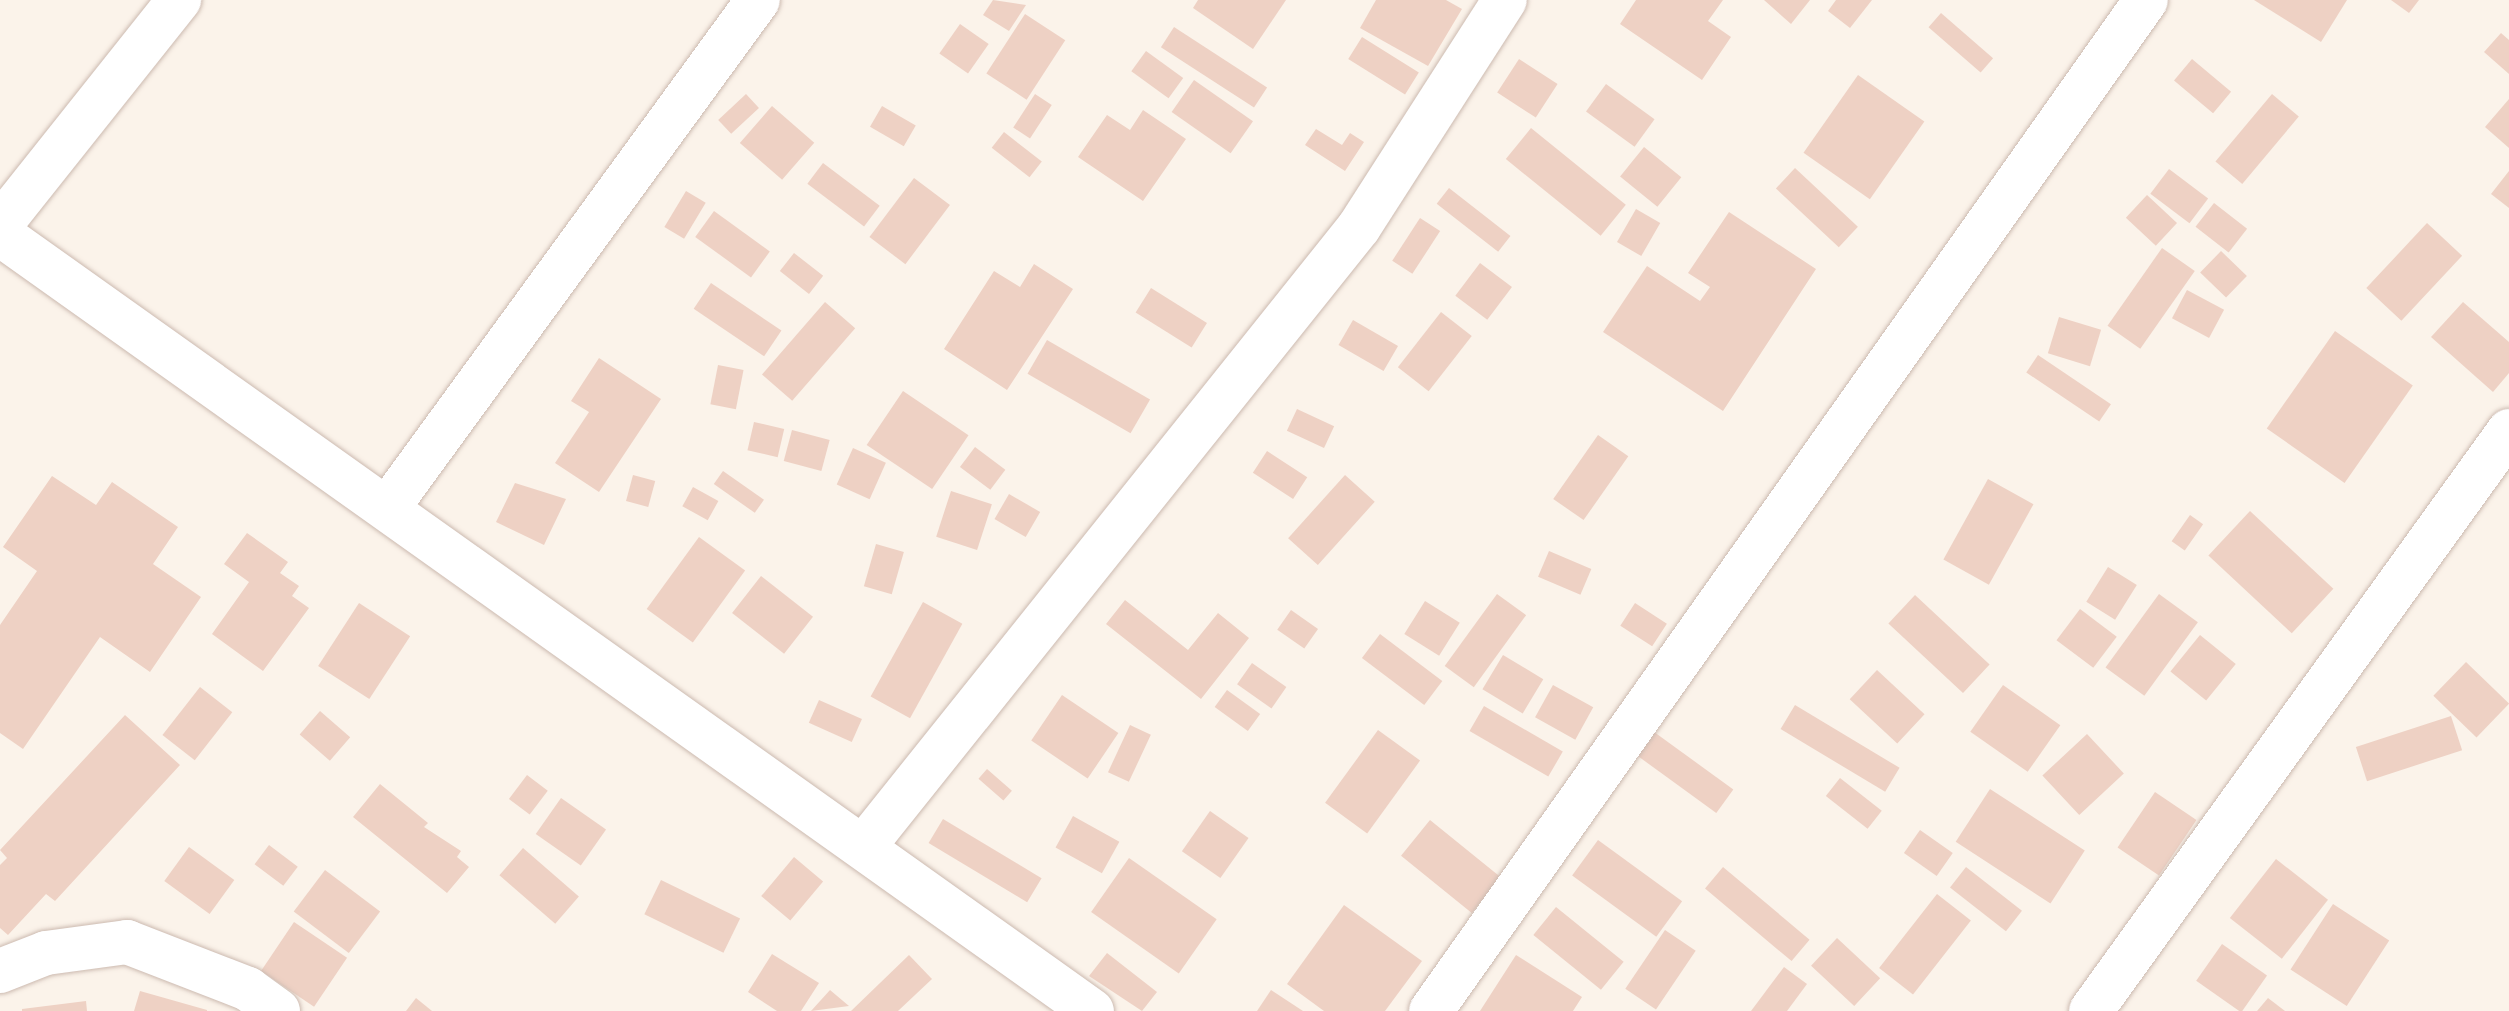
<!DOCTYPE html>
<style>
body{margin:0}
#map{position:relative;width:2509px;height:1011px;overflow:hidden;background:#fbf3ea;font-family:Arial,sans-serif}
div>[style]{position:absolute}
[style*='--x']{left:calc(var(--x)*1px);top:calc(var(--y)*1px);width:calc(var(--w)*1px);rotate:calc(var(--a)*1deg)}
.building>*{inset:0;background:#eed1c4;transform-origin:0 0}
.roads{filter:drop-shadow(0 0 2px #ccbab0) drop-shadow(0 0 2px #ccbab0)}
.minor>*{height:44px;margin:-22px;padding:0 22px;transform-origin:22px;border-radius:22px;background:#fff}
span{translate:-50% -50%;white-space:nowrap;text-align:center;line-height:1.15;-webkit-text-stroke:8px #fdf7f0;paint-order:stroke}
</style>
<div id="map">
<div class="building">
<i style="clip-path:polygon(993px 0,1026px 5px,1009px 31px,983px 15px)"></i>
<i style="clip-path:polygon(1198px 0,1286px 0,1253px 49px,1193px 8px)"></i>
<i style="clip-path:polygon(1376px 0,1446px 0,1462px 9px,1428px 66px,1360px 28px)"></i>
<i style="clip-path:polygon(1636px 0,1723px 0,1708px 21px,1731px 37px,1702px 80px,1620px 24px)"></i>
<i style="clip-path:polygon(1764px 0,1810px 0,1791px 24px)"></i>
<i style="clip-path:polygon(1836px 0,1872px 0,1850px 28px,1828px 11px)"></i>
<i style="clip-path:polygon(2254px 0,2347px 0,2321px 42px)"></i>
<i style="clip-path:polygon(2391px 0,2419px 0,2409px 13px)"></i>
<i style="left:1941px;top:13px;width:69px;height:19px;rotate:41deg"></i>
<i style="left:1025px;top:14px;width:48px;height:71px;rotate:33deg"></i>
<i style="left:960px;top:24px;width:35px;height:36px;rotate:35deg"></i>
<i style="left:1174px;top:27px;width:111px;height:24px;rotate:33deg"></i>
<i style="clip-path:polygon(2501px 33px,2509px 40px,2509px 74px,2484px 52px)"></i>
<i style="left:1362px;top:37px;width:67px;height:26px;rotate:32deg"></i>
<i style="left:1146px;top:51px;width:46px;height:25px;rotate:36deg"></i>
<i style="left:1519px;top:59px;width:46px;height:40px;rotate:33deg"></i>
<i style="left:2192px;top:59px;width:51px;height:28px;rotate:40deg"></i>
<i style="left:1858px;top:75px;width:81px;height:95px;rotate:35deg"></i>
<i style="left:1194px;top:80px;width:72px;height:39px;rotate:35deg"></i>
<i style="left:1606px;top:84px;width:60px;height:34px;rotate:36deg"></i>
<i style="left:746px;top:94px;width:19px;height:38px;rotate:47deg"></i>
<i style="left:1035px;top:94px;width:20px;height:40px;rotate:33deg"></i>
<i style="left:2272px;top:94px;width:35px;height:88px;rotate:40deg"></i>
<i style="clip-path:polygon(2509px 99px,2509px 148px,2485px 127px)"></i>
<i style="left:772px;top:106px;width:56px;height:49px;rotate:41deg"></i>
<i style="left:882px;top:106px;width:39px;height:24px;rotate:30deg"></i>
<i style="clip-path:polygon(1143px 110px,1186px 139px,1143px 201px,1078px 157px,1107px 115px,1130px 130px)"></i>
<i style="left:1531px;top:128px;width:122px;height:40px;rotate:39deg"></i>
<i style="clip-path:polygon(1316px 129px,1342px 145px,1350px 133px,1364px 142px,1345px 171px,1305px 145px)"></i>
<i style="left:1004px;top:132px;width:48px;height:20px;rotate:38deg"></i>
<i style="left:1644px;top:147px;width:48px;height:38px;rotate:39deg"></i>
<i style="left:823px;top:163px;width:71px;height:26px;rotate:37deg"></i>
<i style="left:1795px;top:168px;width:86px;height:28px;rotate:43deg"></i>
<i style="left:2169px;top:169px;width:49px;height:31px;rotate:37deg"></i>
<i style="clip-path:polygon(2509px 171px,2509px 208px,2491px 194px)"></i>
<i style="left:914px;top:178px;width:45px;height:74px;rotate:37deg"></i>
<i style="left:1449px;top:188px;width:78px;height:20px;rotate:38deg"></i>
<i style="left:686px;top:191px;width:23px;height:42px;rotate:31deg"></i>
<i style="left:2147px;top:195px;width:41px;height:31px;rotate:43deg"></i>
<i style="left:2214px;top:203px;width:42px;height:30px;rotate:38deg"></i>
<i style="left:1636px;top:209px;width:28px;height:38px;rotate:30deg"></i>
<i style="left:714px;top:211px;width:69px;height:32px;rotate:36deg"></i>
<i style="clip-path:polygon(1729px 212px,1816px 269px,1723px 411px,1603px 332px,1647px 266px,1700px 301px,1710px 287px,1688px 273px)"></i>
<i style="left:1420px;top:218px;width:24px;height:51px;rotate:33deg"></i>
<i style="left:2427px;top:223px;width:48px;height:89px;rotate:43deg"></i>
<i style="left:2162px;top:248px;width:40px;height:95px;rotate:35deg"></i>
<i style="left:2221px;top:251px;width:36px;height:30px;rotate:44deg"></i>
<i style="left:794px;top:253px;width:37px;height:23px;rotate:38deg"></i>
<i style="left:1480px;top:263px;width:40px;height:41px;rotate:37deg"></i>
<i style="clip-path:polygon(1034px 264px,1073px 289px,1007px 390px,944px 349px,994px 271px,1020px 287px)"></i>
<i style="left:711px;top:283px;width:85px;height:31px;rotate:34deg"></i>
<i style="left:1151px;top:288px;width:66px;height:29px;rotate:32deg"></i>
<i style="left:2187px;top:290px;width:42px;height:32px;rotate:28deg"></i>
<i style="left:825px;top:302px;width:40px;height:96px;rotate:41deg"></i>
<i style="clip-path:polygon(2463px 302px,2509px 342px,2509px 373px,2493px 392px,2431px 337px)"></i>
<i style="left:1441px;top:312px;width:39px;height:70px;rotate:38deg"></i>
<i style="left:2059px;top:317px;width:44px;height:38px;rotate:17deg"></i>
<i style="left:1353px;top:320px;width:52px;height:29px;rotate:30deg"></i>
<i style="left:2335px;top:331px;width:95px;height:119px;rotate:35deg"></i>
<i style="left:1047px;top:340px;width:119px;height:39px;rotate:30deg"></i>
<i style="left:2038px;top:355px;width:88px;height:21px;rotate:34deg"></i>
<i style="clip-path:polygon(599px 358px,661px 399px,599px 492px,555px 463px,589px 412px,571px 401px)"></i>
<i style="left:718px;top:365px;width:26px;height:40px;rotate:11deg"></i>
<i style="left:903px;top:391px;width:79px;height:65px;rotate:34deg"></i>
<i style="left:1297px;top:409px;width:41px;height:24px;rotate:25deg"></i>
<i style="left:754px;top:422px;width:31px;height:29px;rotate:13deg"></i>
<i style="left:792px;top:430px;width:39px;height:32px;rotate:15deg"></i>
<i style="left:1598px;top:435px;width:37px;height:78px;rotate:35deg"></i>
<i style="left:975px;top:447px;width:38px;height:25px;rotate:37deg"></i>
<i style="left:853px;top:448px;width:36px;height:40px;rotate:24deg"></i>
<i style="left:1267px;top:451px;width:48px;height:26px;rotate:33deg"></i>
<i style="left:723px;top:471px;width:50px;height:16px;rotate:35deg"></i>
<i style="left:633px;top:475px;width:23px;height:27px;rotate:15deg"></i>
<i style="left:1345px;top:475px;width:40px;height:85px;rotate:42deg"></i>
<i style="clip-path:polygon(52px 476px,96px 505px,112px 482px,178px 527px,153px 564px,201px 597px,150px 672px,100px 637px,23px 749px,0 733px,0 625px,37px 571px,3px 547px)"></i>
<i style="left:1988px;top:479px;width:52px;height:92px;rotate:29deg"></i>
<i style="clip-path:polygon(515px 483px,566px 499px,544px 545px,496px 522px)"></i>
<i style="left:693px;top:487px;width:29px;height:22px;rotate:29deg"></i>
<i style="left:951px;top:491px;width:43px;height:48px;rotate:18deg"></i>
<i style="left:1009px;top:494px;width:36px;height:29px;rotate:30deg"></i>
<i style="left:2250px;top:511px;width:114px;height:61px;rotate:43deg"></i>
<i style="left:2190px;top:515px;width:16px;height:32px;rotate:35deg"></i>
<i style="clip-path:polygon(247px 533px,288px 562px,280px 573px,299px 586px,292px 596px,309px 608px,263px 671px,212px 634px,249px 582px,224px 564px)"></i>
<i style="left:699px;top:537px;width:57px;height:89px;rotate:36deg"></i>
<i style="left:876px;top:544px;width:29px;height:44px;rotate:16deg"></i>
<i style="left:1549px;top:551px;width:46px;height:28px;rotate:23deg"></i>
<i style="left:2108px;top:567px;width:34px;height:41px;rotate:32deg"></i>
<i style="left:761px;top:576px;width:66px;height:47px;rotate:38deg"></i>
<i style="left:1497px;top:594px;width:36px;height:89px;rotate:36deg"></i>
<i style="left:2159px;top:594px;width:48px;height:91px;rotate:36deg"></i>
<i style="left:1915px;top:595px;width:102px;height:39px;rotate:43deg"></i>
<i style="clip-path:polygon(1125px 600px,1188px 650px,1218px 613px,1249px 638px,1201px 699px,1106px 624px)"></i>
<i style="left:1425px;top:601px;width:41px;height:39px;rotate:32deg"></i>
<i style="left:923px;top:602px;width:45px;height:108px;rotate:29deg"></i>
<i style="left:359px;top:603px;width:61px;height:75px;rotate:33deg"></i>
<i style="left:1635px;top:603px;width:38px;height:27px;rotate:33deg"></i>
<i style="left:2080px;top:609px;width:46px;height:39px;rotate:37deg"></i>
<i style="left:1291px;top:610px;width:33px;height:24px;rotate:35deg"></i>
<i style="left:1380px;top:634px;width:78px;height:30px;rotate:37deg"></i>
<i style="left:2200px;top:635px;width:46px;height:47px;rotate:39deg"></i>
<i style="left:1503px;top:655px;width:47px;height:40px;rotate:31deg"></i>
<i style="left:2466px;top:662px;width:60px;height:47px;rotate:44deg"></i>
<i style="left:1252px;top:663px;width:42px;height:26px;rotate:35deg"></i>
<i style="left:1877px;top:670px;width:65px;height:40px;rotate:43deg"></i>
<i style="left:1553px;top:685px;width:46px;height:37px;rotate:29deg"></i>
<i style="left:2003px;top:685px;width:70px;height:57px;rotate:35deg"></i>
<i style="left:200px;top:687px;width:41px;height:61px;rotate:38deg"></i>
<i style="left:1227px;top:690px;width:41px;height:21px;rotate:36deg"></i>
<i style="left:1062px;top:695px;width:68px;height:55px;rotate:34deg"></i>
<i style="left:819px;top:700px;width:47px;height:25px;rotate:24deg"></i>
<i style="left:1795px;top:705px;width:122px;height:28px;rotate:31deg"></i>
<i style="left:1484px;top:706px;width:91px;height:29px;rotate:30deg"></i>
<i style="left:320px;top:711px;width:40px;height:31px;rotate:41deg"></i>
<i style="clip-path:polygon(125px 715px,180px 765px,55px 901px,46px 894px,8px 935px,0 928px,0 865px,7px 858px,0 850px)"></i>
<i style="left:2451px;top:716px;width:36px;height:100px;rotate:72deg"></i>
<i style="left:1130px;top:725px;width:23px;height:52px;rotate:25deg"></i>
<i style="left:1650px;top:729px;width:103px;height:29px;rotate:36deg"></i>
<i style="left:1378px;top:730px;width:52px;height:90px;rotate:36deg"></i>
<i style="left:2087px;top:734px;width:54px;height:61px;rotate:47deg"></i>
<i style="left:987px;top:769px;width:33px;height:13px;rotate:41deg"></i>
<i style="left:527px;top:775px;width:26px;height:30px;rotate:37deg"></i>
<i style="left:1840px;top:778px;width:53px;height:23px;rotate:38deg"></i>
<i style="clip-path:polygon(380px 784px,428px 823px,424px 827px,461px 851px,457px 857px,469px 867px,447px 893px,353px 817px)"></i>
<i style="left:1990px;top:789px;width:113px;height:63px;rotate:33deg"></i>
<i style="left:2155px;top:792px;width:50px;height:67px;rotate:34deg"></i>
<i style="left:561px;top:798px;width:55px;height:44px;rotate:35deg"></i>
<i style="left:1210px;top:811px;width:47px;height:49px;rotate:35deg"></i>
<i style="left:1073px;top:816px;width:53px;height:36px;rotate:29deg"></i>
<i style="left:943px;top:819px;width:115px;height:28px;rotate:31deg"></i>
<i style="left:1430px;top:820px;width:91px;height:46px;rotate:39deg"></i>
<i style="left:1920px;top:830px;width:40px;height:28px;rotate:35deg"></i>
<i style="left:1598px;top:840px;width:104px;height:44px;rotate:36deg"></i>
<i style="left:269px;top:845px;width:36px;height:24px;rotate:37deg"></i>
<i style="left:189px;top:847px;width:56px;height:42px;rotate:36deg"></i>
<i style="left:523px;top:848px;width:74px;height:36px;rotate:41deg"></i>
<i style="left:794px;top:857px;width:38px;height:51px;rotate:40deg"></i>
<i style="left:1129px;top:858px;width:107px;height:66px;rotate:35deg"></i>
<i style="left:2276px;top:859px;width:66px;height:75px;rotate:38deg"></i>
<i style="left:1723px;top:867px;width:113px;height:28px;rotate:40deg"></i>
<i style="left:1966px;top:867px;width:71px;height:26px;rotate:38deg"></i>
<i style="left:325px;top:870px;width:69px;height:52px;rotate:37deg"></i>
<i style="left:661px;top:880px;width:88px;height:38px;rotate:26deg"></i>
<i style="left:1937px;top:894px;width:43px;height:94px;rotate:38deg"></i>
<i style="left:2333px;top:904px;width:67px;height:78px;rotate:33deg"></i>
<i style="clip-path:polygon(1344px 905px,1422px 961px,1385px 1011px,1324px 1011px,1287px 984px)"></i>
<i style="left:1556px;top:907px;width:87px;height:36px;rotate:39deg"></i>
<i style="left:294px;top:922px;width:64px;height:59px;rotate:34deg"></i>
<i style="left:1665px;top:930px;width:37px;height:71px;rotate:34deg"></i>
<i style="left:1837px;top:938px;width:59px;height:38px;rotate:43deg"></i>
<i style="left:2222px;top:944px;width:55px;height:45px;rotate:35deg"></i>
<i style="clip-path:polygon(1107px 953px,1157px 992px,1142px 1011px,1089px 976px)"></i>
<i style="clip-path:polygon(772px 954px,819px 983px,801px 1011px,777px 1011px,748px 992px)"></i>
<i style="clip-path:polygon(909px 955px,932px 979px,898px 1011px,851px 1011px)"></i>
<i style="clip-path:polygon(1516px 955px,1582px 997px,1573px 1011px,1480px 1011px)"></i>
<i style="clip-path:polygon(1784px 967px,1807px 984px,1787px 1011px,1751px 1011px)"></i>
<i style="clip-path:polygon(830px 990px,849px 1006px,811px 1011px)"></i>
<i style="clip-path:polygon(1271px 990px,1303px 1011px,1257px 1011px)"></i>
<i style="clip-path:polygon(140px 991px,207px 1010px,207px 1011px,134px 1011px)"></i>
<i style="clip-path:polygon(416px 998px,432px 1011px,406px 1011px)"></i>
<i style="clip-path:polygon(2268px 998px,2285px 1011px,2257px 1011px)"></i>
<i style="clip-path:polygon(86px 1001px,87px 1011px,22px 1011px,22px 1009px)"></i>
</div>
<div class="roads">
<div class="minor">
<i style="--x:0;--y:225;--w:288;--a:-51.5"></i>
<i style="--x:0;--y:234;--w:1340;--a:35.43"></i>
<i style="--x:389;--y:506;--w:626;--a:-53.9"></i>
<i style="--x:865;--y:845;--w:791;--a:-51.36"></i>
<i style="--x:1359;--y:227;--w:270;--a:-57.3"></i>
<i style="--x:0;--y:971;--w:49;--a:-21.4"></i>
<i style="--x:46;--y:953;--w:82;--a:-7.7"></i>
<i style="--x:127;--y:942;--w:130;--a:21.2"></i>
<i style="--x:248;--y:989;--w:37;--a:36"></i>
<i style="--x:1431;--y:1011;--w:1238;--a:-54.73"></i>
<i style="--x:2091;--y:1011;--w:715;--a:-54.22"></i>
</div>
</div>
</div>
